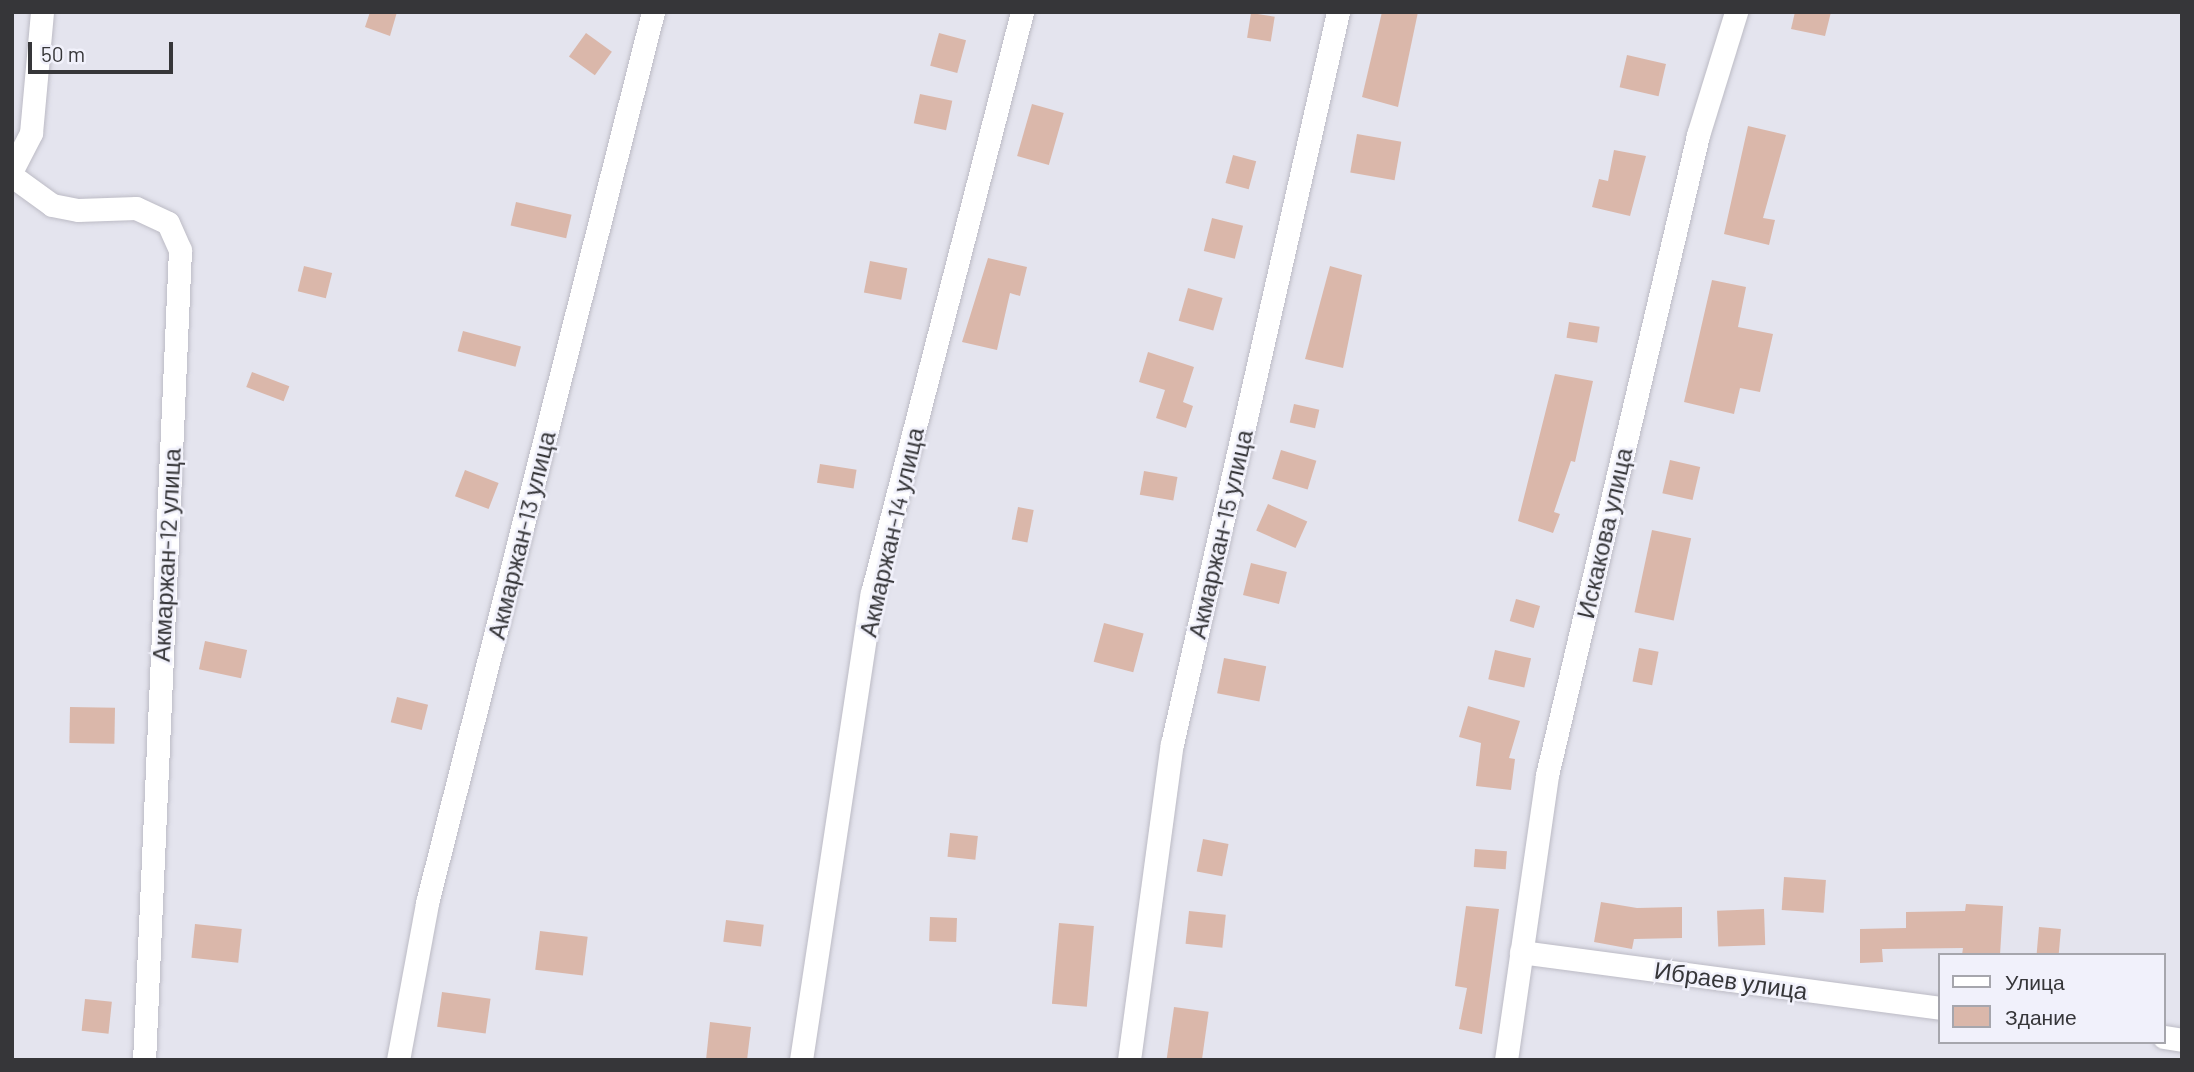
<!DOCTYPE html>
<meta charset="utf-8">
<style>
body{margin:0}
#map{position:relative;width:2194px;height:1072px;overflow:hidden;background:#e4e4ee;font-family:Barlow,sans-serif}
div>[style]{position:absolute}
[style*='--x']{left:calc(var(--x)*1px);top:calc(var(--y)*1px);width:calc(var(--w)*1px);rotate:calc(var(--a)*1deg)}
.building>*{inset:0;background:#dab7aa;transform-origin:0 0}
.roads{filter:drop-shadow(0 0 2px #bcbbc5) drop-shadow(0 0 2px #bcbbc5)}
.minor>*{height:23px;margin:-11.5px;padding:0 11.5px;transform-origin:11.5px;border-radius:11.5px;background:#fff}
span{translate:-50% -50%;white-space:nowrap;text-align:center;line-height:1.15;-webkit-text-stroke:5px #f1f1fb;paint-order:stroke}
.street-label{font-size:24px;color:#363639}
.frame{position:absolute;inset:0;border:14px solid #363639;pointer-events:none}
.legend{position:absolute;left:1938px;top:953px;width:228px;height:91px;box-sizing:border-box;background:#f1f1fb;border:2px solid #a6a6ad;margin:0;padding:9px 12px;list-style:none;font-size:21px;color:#363639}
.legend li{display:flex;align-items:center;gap:14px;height:35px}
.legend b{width:35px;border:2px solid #a6a6ad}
.scale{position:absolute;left:28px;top:42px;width:145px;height:32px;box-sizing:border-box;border:4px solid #363639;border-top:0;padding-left:9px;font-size:21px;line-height:24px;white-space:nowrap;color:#363639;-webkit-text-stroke:5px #f1f1fb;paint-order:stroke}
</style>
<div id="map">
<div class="building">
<i style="clip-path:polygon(370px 12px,397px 12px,390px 36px,365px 27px)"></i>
<i style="clip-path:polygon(1382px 12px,1418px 12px,1398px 107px,1362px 97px)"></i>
<i style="clip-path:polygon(1795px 12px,1831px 12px,1825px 36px,1791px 29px)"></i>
<i style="left:1251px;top:13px;width:24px;height:25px;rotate:9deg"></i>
<i style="left:586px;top:33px;width:32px;height:29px;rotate:36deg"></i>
<i style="left:939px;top:33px;width:28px;height:34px;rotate:15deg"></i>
<i style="left:1627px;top:55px;width:40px;height:33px;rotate:13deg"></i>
<i style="left:920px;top:94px;width:33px;height:30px;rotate:12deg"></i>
<i style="left:1032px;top:104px;width:33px;height:54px;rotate:16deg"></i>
<i style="clip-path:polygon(1748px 126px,1786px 135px,1763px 218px,1775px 220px,1769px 245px,1724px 234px)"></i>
<i style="left:1357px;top:134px;width:45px;height:39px;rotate:10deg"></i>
<i style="clip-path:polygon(1614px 150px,1646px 156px,1630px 216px,1592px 207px,1599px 179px,1608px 181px)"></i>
<i style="left:1233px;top:155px;width:24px;height:29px;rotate:15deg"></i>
<i style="left:516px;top:202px;width:57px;height:24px;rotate:13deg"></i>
<i style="left:1212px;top:218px;width:32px;height:34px;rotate:14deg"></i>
<i style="clip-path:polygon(988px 258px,1027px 267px,1020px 296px,1010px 293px,997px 350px,962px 342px)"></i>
<i style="left:870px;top:261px;width:38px;height:32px;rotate:11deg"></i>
<i style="left:304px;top:266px;width:29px;height:26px;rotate:14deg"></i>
<i style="clip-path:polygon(1330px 266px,1362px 275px,1343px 368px,1305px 359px)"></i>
<i style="clip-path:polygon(1712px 280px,1746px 287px,1738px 327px,1773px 334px,1760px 392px,1740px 388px,1734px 414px,1684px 402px)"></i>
<i style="left:1188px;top:288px;width:36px;height:34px;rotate:16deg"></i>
<i style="left:1569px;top:322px;width:31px;height:16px;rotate:9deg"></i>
<i style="left:463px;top:331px;width:60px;height:21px;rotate:15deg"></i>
<i style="clip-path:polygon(1148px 352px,1194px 367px,1183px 402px,1193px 406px,1186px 428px,1156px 418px,1165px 390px,1139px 382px)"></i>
<i style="left:252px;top:372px;width:40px;height:16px;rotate:21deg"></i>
<i style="clip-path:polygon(1555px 374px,1593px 381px,1575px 462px,1571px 461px,1554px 512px,1560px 514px,1553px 533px,1518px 521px)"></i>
<i style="left:1294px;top:404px;width:26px;height:19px;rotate:13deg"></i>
<i style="left:1281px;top:450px;width:37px;height:30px;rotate:17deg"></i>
<i style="left:1670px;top:460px;width:31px;height:34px;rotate:13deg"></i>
<i style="left:820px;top:464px;width:37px;height:19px;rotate:9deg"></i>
<i style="left:465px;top:470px;width:36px;height:28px;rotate:21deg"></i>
<i style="left:1144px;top:471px;width:34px;height:24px;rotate:10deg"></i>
<i style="left:1268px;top:504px;width:43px;height:29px;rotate:24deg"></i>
<i style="left:1018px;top:507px;width:16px;height:33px;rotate:11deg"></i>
<i style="left:1652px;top:530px;width:40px;height:84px;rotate:12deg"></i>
<i style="left:1251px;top:563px;width:37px;height:33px;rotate:14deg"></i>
<i style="left:1516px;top:599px;width:25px;height:23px;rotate:16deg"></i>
<i style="left:1104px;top:623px;width:41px;height:40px;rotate:15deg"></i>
<i style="left:205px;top:641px;width:43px;height:29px;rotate:12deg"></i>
<i style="left:1639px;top:648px;width:20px;height:34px;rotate:11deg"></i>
<i style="left:1495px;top:650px;width:37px;height:30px;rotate:13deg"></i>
<i style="left:1224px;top:658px;width:43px;height:36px;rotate:11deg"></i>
<i style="left:397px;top:697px;width:32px;height:26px;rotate:14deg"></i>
<i style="clip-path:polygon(1468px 706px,1520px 721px,1509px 758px,1515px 759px,1511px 790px,1476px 786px,1481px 743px,1459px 737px)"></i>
<i style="left:70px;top:707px;width:45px;height:36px;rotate:1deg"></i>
<i style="left:950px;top:833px;width:28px;height:24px;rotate:6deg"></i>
<i style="left:1203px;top:839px;width:26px;height:33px;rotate:11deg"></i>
<i style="left:1475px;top:849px;width:32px;height:18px;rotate:4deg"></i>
<i style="left:1784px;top:877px;width:42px;height:33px;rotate:4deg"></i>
<i style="clip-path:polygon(1601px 902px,1637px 908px,1682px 907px,1682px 938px,1634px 939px,1632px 949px,1594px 942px)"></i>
<i style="clip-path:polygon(1966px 904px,2003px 906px,2000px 955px,1962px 955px,1963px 948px,1882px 949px,1883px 962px,1860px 963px,1860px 929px,1906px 928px,1906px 912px,1965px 911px)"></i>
<i style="clip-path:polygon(1466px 906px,1499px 909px,1482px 1034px,1459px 1029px,1467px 988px,1455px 986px)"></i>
<i style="left:1764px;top:909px;width:36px;height:47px;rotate:88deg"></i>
<i style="left:1189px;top:911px;width:37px;height:33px;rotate:6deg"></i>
<i style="left:930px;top:917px;width:27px;height:24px;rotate:2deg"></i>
<i style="left:726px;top:920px;width:38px;height:22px;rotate:7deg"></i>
<i style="left:1059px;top:923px;width:35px;height:81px;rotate:5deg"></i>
<i style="left:195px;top:924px;width:47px;height:34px;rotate:6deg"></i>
<i style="left:2039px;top:927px;width:22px;height:28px;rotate:5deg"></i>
<i style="left:540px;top:931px;width:48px;height:39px;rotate:7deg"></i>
<i style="left:442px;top:992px;width:49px;height:35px;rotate:8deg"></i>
<i style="left:85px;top:999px;width:27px;height:32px;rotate:6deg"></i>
<i style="left:1174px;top:1007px;width:35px;height:53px;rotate:8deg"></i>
<i style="clip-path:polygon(710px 1022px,751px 1027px,747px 1060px,706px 1060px)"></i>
</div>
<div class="roads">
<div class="minor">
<i style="--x:12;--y:170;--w:42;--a:-62.8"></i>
<i style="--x:31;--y:133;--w:121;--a:-84.8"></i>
<i style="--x:12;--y:176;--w:49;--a:35.9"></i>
<i style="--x:52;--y:205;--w:26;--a:11"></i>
<i style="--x:78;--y:210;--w:58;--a:-2"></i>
<i style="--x:136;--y:208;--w:35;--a:25"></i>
<i style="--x:168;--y:223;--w:30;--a:66"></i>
<i style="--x:180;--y:250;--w:811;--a:92.54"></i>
<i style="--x:1521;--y:952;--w:423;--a:7.6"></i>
<i style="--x:2164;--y:1037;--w:18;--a:9"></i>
<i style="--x:398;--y:1060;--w:160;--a:-79.5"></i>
<i style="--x:427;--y:903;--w:919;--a:-75.77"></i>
<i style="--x:801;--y:1060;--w:472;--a:-81.4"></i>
<i style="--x:872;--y:593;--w:600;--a:-75.52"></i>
<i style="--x:1129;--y:1060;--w:319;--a:-82.3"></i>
<i style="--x:1172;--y:744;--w:751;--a:-77.22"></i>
<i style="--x:1506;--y:1060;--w:288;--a:-81.8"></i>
<i style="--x:1547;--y:775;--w:658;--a:-76.72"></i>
<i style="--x:1698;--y:135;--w:129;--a:-72.8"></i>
</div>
</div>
<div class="street-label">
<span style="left:891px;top:532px;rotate:-77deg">Акмаржан-14 улица</span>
<span style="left:1604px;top:533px;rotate:-77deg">Искакова улица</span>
<span style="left:1220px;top:534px;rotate:-77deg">Акмаржан-15 улица</span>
<span style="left:521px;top:535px;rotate:-76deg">Акмаржан-13 улица</span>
<span style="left:166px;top:555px;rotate:-87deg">Акмаржан-12 улица</span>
<span style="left:1731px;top:980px;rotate:8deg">Ибраев улица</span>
</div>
<div class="frame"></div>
<ul class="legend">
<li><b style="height:9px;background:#fff"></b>Улица</li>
<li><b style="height:19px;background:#dab7aa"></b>Здание</li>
</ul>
<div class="scale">50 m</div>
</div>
